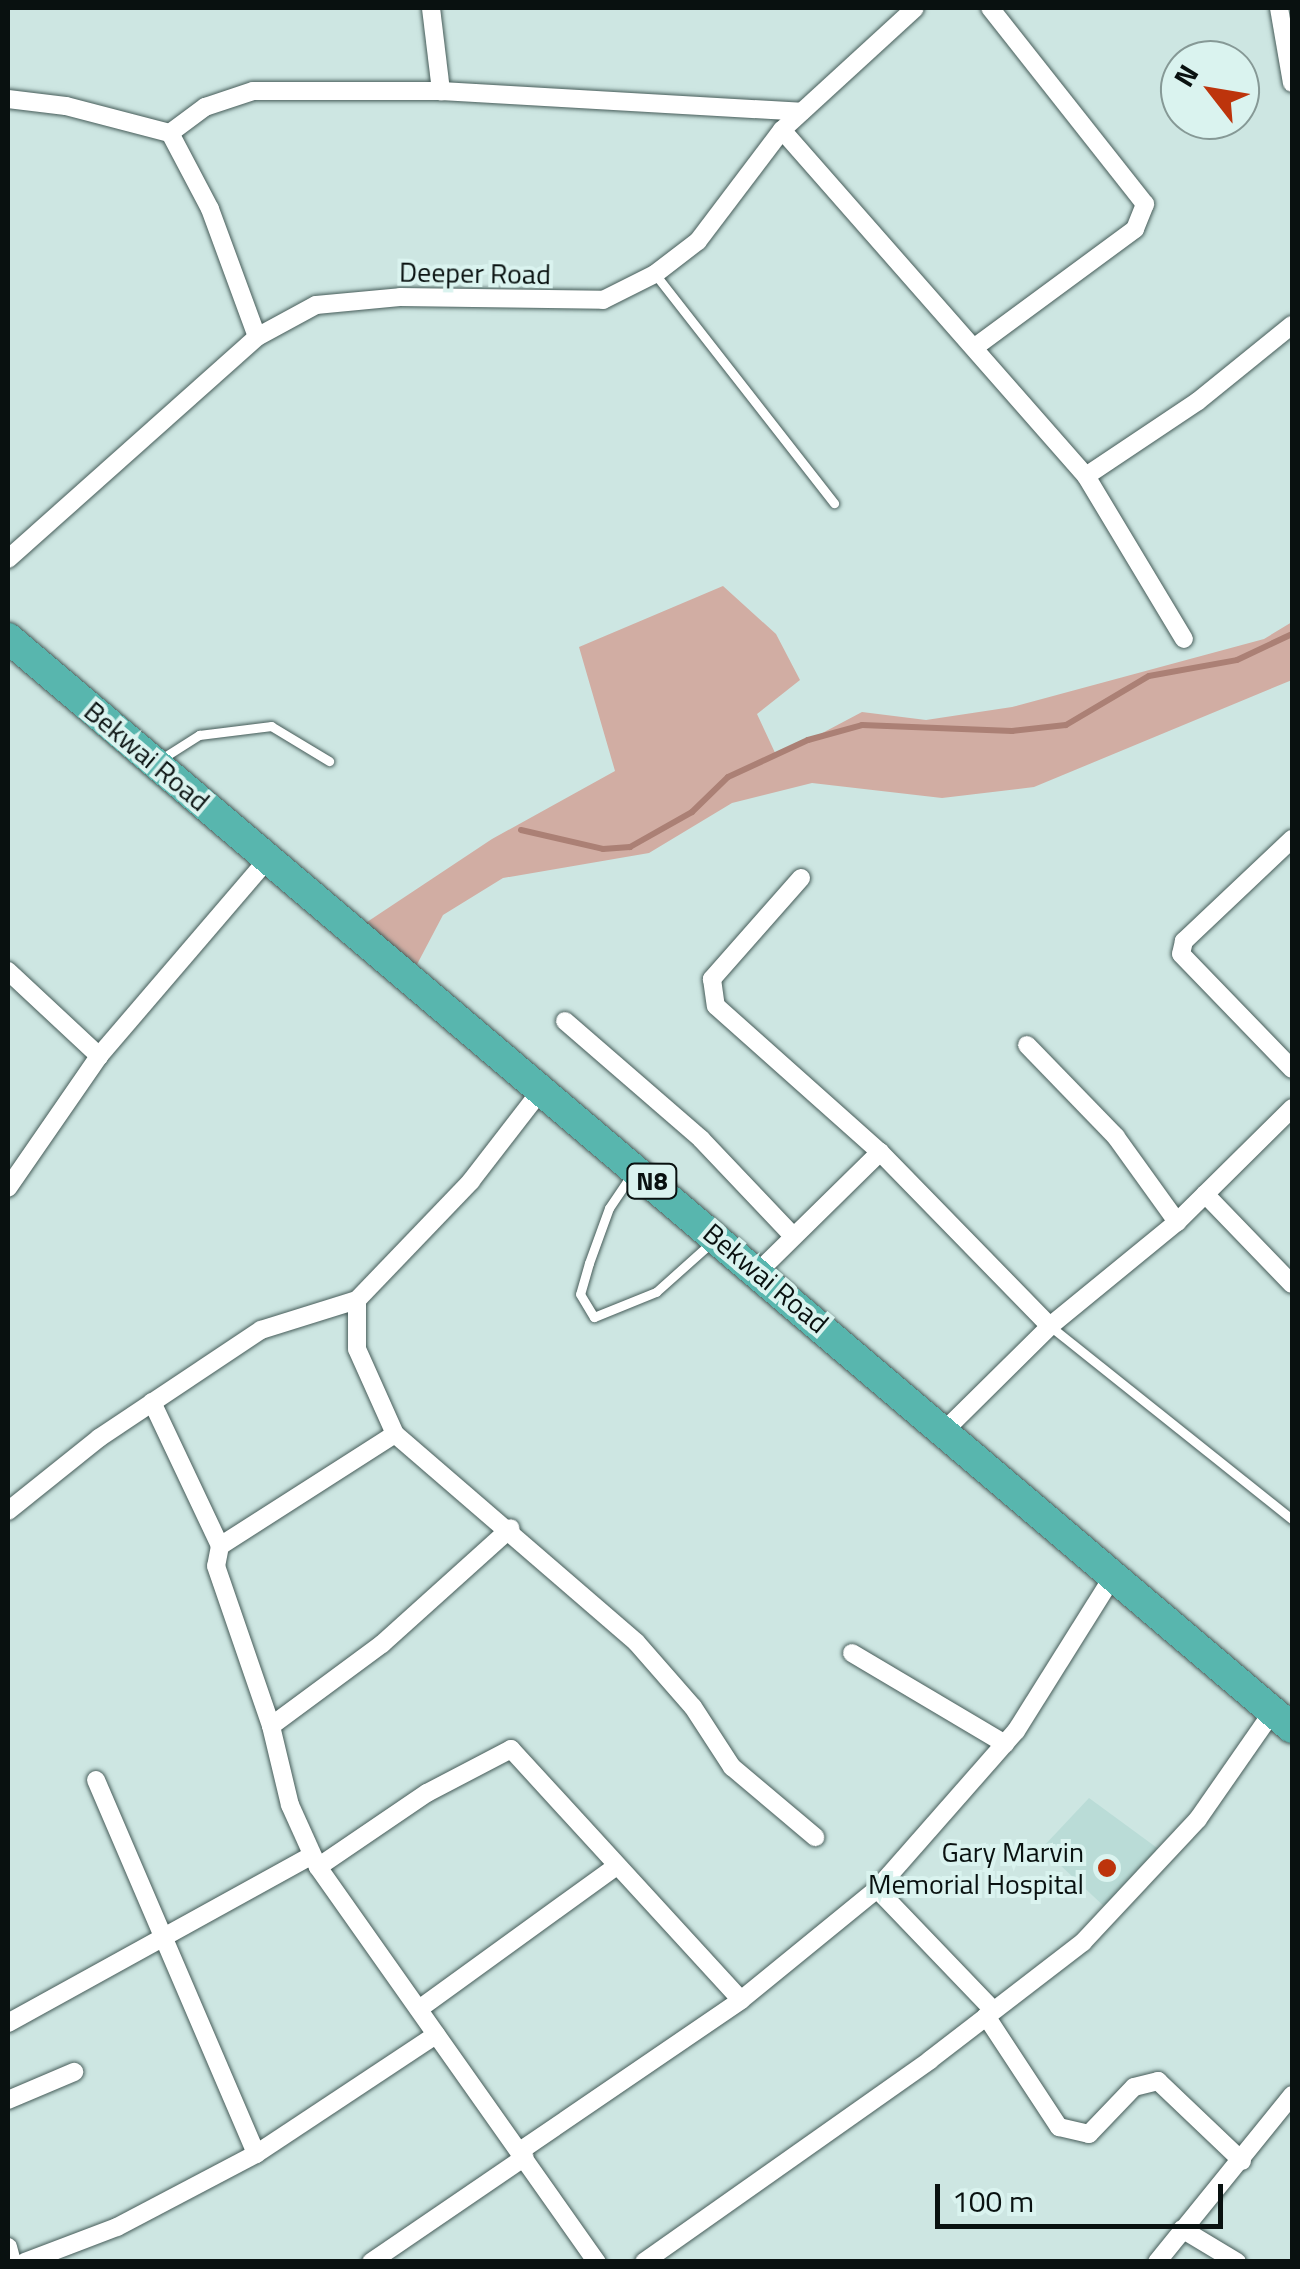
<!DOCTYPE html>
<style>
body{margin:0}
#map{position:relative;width:1300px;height:2269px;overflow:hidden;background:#cde6e2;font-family:"Titillium Web",sans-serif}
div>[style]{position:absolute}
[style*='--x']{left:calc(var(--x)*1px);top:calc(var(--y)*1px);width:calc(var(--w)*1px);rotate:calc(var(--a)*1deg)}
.built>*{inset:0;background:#badcd7}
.green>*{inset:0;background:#d1ada3}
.stream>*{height:6px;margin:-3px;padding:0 3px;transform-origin:3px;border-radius:3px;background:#ab8075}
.roads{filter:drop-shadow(0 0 2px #465c59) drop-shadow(0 0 2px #465c59)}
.service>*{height:9px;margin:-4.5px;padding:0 4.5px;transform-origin:4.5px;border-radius:4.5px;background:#fff}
.minor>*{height:18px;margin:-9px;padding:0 9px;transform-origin:9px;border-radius:9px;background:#fff}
.trunk>*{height:30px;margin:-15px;padding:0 15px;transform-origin:15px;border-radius:15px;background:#58b6ae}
.dots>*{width:28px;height:28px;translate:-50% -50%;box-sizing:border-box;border:5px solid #daf3ef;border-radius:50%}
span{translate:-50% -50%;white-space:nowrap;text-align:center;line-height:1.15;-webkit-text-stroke:8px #daf3ef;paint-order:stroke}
.shield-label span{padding:2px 8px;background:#daf3ef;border:2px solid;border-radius:8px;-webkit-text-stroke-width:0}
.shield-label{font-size:25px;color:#091110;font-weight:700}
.street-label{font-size:28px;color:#091110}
.poi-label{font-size:28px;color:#091110}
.right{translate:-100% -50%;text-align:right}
.frame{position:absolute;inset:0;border:10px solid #091110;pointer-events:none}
.north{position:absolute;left:1160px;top:40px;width:100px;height:100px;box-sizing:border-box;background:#daf3ef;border:2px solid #869996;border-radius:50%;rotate:301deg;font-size:28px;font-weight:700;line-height:40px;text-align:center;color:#091110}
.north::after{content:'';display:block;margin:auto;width:35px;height:45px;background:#bd340c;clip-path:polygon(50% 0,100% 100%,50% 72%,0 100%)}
.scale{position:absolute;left:935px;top:2184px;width:288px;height:45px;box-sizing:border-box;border:5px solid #091110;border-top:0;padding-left:12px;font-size:30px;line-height:35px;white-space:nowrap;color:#091110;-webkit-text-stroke:8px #daf3ef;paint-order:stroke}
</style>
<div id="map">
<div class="built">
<i style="clip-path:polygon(1089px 1798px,1164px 1853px,1109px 1911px,1042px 1848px)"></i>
</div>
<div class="green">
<i style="clip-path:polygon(723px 586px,776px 634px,800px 680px,757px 714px,777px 757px,862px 712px,926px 720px,1012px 707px,1264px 639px,1292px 622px,1292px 680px,1034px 787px,942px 798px,812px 783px,732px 803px,649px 853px,503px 878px,443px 915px,413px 972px,361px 926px,492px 839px,615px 771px,579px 647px)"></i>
</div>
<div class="stream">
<i style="--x:521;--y:830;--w:84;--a:13"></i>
<i style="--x:603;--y:849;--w:27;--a:-4"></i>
<i style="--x:630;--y:847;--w:71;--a:-29.4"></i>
<i style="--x:692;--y:812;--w:50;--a:-44.2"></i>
<i style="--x:728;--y:777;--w:88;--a:-24.8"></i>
<i style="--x:808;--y:740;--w:56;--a:-15.5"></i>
<i style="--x:862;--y:725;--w:150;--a:2.3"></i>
<i style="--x:1012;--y:731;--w:54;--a:-6.3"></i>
<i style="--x:1066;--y:725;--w:96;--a:-30.6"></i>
<i style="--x:1149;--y:676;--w:89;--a:-10.3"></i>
<i style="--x:1237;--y:660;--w:61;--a:-25.3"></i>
</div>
<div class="roads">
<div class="service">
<i style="--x:655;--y:274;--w:291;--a:52"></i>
<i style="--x:158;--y:761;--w:49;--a:-32.4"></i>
<i style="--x:199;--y:735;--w:73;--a:-7.1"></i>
<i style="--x:271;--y:726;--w:68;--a:31.1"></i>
<i style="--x:632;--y:1174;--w:41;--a:124.1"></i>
<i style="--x:609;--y:1208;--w:59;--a:110"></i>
<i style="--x:589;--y:1263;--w:32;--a:106"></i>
<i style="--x:580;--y:1294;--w:27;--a:59"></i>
<i style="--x:594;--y:1317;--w:67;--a:-22"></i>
<i style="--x:656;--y:1292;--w:76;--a:-41.8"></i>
<i style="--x:1050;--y:1326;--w:310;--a:38.6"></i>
</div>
<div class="minor">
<i style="--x:431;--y:8;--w:84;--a:83.1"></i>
<i style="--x:1279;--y:8;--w:76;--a:80.2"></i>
<i style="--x:8;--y:99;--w:58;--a:6.9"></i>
<i style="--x:66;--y:106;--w:107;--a:14.6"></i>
<i style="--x:170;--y:133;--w:86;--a:62.2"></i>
<i style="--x:210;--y:209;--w:136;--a:69.8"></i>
<i style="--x:782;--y:130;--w:461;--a:48.7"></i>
<i style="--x:1086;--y:476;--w:190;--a:59"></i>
<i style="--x:170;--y:133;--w:44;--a:-36.6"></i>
<i style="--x:205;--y:107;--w:51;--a:-18.4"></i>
<i style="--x:253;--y:91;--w:188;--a:0"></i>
<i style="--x:441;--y:91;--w:361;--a:3.3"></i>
<i style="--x:975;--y:347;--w:199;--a:-36.4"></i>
<i style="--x:1135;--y:229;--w:27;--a:-68"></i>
<i style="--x:1145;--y:204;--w:250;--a:-128.3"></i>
<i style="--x:1086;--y:476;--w:135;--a:-33.8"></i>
<i style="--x:1198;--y:401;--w:121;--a:-39"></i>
<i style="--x:8;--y:559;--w:334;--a:-41.7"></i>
<i style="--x:257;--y:337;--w:67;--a:-28.5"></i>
<i style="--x:316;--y:305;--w:84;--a:-5.4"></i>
<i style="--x:400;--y:297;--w:203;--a:0.8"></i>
<i style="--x:603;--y:300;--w:58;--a:-26.6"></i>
<i style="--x:655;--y:274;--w:54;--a:-37.5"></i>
<i style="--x:698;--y:241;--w:139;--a:-52.9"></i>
<i style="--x:782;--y:130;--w:180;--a:-42.5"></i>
<i style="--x:1292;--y:839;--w:149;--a:136.6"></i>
<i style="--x:1184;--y:941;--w:13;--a:103"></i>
<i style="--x:1181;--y:954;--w:160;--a:46"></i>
<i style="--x:801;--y:878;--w:135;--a:131.4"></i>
<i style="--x:712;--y:979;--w:27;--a:82"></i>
<i style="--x:716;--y:1006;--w:220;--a:41.7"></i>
<i style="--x:880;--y:1152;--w:243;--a:45.7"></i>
<i style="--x:8;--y:971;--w:125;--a:43"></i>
<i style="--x:565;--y:1021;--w:180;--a:40.9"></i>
<i style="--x:701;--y:1139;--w:132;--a:46.5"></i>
<i style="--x:1027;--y:1045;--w:128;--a:45.9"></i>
<i style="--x:1116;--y:1137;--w:105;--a:54.3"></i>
<i style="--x:8;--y:1188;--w:160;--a:-55.4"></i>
<i style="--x:99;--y:1056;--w:260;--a:-49.4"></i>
<i style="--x:1205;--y:1194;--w:125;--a:46"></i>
<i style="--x:759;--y:1271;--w:170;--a:-44.5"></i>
<i style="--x:357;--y:1300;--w:49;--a:90"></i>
<i style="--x:357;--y:1349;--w:93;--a:65.9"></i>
<i style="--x:395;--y:1434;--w:318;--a:40.8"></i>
<i style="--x:636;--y:1642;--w:86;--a:48.8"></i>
<i style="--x:693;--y:1707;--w:72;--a:57"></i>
<i style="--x:732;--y:1767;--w:109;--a:40.1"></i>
<i style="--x:152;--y:1402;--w:159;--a:64.7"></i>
<i style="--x:943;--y:1432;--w:151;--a:-44.7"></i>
<i style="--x:1050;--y:1326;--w:164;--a:-39.3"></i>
<i style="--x:1177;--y:1222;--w:162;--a:-44.7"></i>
<i style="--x:395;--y:1434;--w:208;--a:147.4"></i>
<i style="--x:220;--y:1546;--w:20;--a:101"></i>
<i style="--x:216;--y:1566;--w:169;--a:71"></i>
<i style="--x:271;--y:1726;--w:81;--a:76.5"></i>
<i style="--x:290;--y:1805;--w:68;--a:65.7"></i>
<i style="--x:318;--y:1867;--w:484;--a:54.8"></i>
<i style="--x:8;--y:1511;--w:117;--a:-38.7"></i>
<i style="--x:99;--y:1438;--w:195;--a:-33.7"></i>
<i style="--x:261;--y:1330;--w:101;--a:-17.4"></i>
<i style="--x:357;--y:1300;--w:165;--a:-46.2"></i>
<i style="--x:471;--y:1181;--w:116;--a:-52.3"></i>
<i style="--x:852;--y:1653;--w:178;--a:30.7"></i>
<i style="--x:271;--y:1726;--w:138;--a:-36.5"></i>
<i style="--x:382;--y:1644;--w:173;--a:-42"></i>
<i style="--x:96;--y:1780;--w:407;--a:66.8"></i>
<i style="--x:318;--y:1867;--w:132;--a:-34.2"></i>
<i style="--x:427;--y:1793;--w:95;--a:-27.6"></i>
<i style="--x:511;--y:1749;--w:340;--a:47.5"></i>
<i style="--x:877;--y:1889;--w:168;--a:46.2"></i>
<i style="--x:419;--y:2009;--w:241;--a:-35.9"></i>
<i style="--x:986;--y:2016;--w:133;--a:56.7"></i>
<i style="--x:1059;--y:2127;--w:31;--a:13"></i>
<i style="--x:1089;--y:2134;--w:65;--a:-46.2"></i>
<i style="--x:1134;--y:2087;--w:25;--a:-14"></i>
<i style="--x:1158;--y:2081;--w:116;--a:43.6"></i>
<i style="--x:8;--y:2023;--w:347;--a:-28.9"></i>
<i style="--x:8;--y:2100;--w:72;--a:-23"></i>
<i style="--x:520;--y:2151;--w:268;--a:-34.3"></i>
<i style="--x:741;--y:2000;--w:176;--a:-39.2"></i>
<i style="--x:877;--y:1889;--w:210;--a:-48.7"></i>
<i style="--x:1016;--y:1731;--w:181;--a:-57.9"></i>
<i style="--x:1182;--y:2229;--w:64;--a:31"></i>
<i style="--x:8;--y:2247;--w:16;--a:75"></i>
<i style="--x:25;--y:2262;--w:98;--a:-20.8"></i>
<i style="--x:117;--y:2227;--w:157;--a:-27.7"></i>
<i style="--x:256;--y:2154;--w:216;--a:-33.5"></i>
<i style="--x:371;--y:2262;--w:186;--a:-34.3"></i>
<i style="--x:644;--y:2262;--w:350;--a:-35.2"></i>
<i style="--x:930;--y:2060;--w:193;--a:-37.6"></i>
<i style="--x:1083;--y:1942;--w:168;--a:-46.9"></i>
<i style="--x:1198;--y:1819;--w:131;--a:-55.2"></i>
<i style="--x:1157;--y:2262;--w:215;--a:-51"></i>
</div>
<div class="trunk">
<i style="--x:8;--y:638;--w:1684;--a:40.33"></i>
</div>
</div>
<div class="dots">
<i style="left:1107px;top:1868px;background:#bd340c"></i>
</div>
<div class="shield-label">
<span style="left:652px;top:1181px">N8</span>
</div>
<div class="street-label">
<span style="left:475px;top:273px;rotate:1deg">Deeper Road</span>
<span style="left:147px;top:756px;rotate:40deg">Bekwai Road</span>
<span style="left:766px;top:1278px;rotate:40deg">Bekwai Road</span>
</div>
<div class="poi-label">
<span class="right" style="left:1084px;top:1868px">Gary Marvin<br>Memorial Hospital</span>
</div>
<div class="frame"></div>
<div class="north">N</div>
<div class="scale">100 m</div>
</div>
